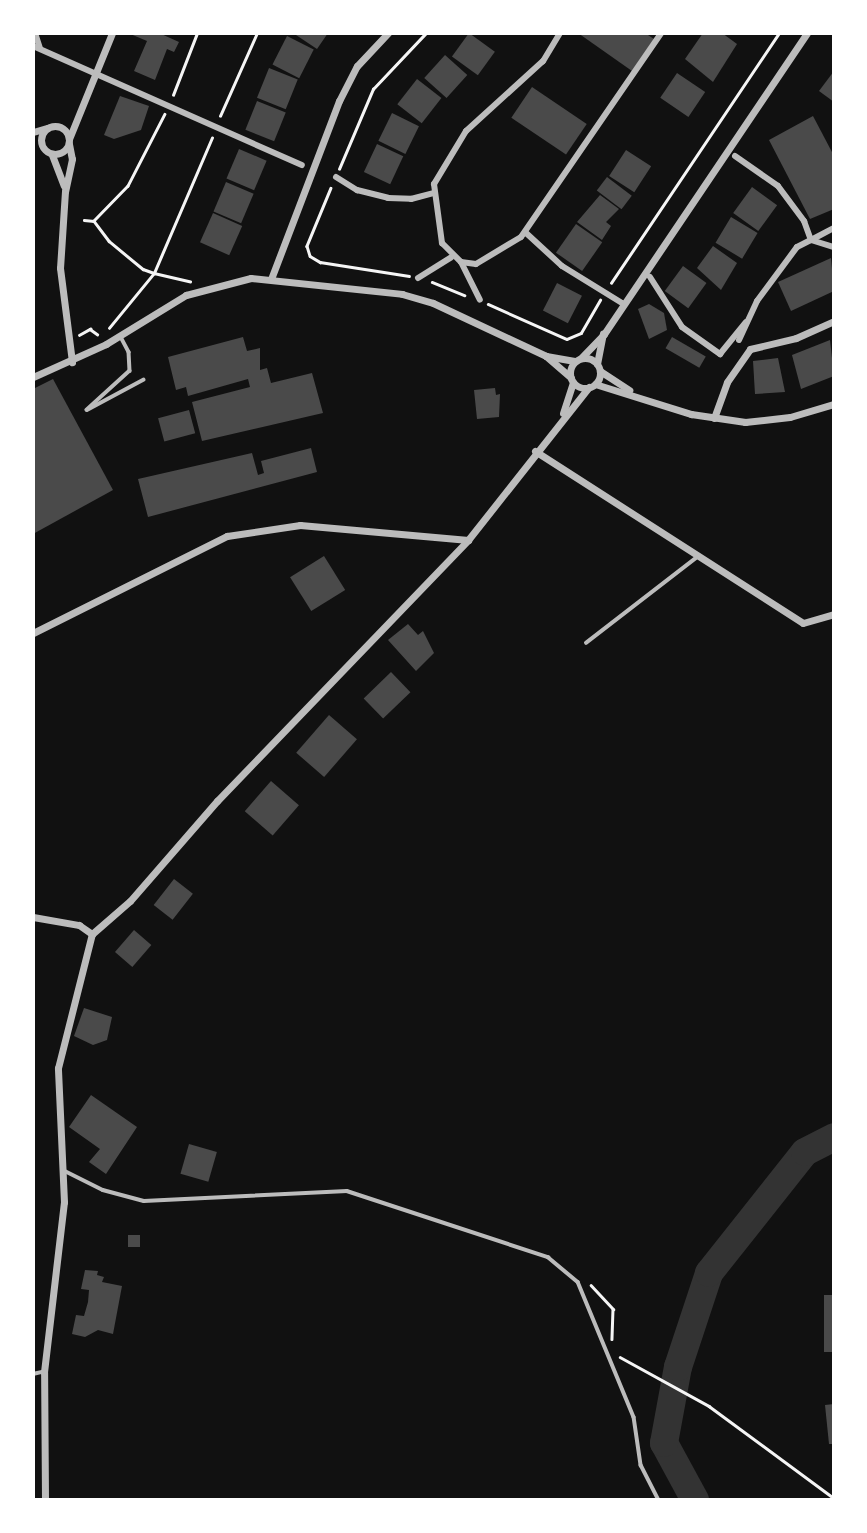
<!DOCTYPE html>
<style>
body{margin:0}
#map{position:relative;width:867px;height:1533px;overflow:hidden;background:#111;font-family:"Nunito Sans",sans-serif}
div>[style]{position:absolute}
[style*='--x']{left:calc(var(--x)*1px);top:calc(var(--y)*1px);width:calc(var(--w)*1px);rotate:calc(var(--a)*1deg)}
.river>*{height:28px;margin:-14px;padding:0 14px;transform-origin:14px;border-radius:14px;background:#333}
.building>*{inset:0;background:#4a4a4a;transform-origin:0 0}
.path>*{height:2.5px;margin:-1.25px;padding:0 1.25px;transform-origin:1.25px;border-radius:1.25px;background:#f5f5f5}
.service>*{height:3.5px;margin:-1.75px;padding:0 1.75px;transform-origin:1.75px;border-radius:1.75px;background:#bcbcbc}
.pedestrian>*{height:6px;margin:-3px;padding:0 3px;transform-origin:3px;border-radius:3px;background:#bcbcbc}
.minor>*{height:7px;margin:-3.5px;padding:0 3.5px;transform-origin:3.5px;border-radius:3.5px;background:#bcbcbc}
.minor>.ring{margin:-3.5px;padding:0;box-sizing:content-box;background:none;border:7px solid #bcbcbc;border-radius:50%}
span{translate:-50% -50%;white-space:nowrap;text-align:center;line-height:1.15;-webkit-text-stroke:7px #fff;paint-order:stroke}
.frame{position:absolute;inset:0;border:35px solid #fff;pointer-events:none}
</style>
<div id="map">
<div class="river">
<i style="--x:695;--y:1500;--w:65;--a:-118.5"></i>
<i style="--x:664;--y:1443;--w:77;--a:-79.6"></i>
<i style="--x:678;--y:1367;--w:99;--a:-71.7"></i>
<i style="--x:709;--y:1273;--w:154;--a:-51.6"></i>
<i style="--x:805;--y:1152;--w:33;--a:-27"></i>
</div>
<div class="building">
<i style="clip-path:polygon(128px 33px,159px 33px,179px 42px,174px 52px,167px 49px,155px 80px,134px 71px,147px 41px)"></i>
<i style="clip-path:polygon(293px 33px,328px 33px,317px 49px)"></i>
<i style="left:469px;top:33px;width:32px;height:29px;rotate:36deg"></i>
<i style="clip-path:polygon(578px 33px,645px 33px,654px 39px,632px 71px)"></i>
<i style="clip-path:polygon(703px 33px,722px 33px,737px 44px,713px 82px,685px 59px)"></i>
<i style="left:287px;top:36px;width:30px;height:32px;rotate:27deg"></i>
<i style="left:445px;top:55px;width:30px;height:31px;rotate:42deg"></i>
<i style="left:269px;top:68px;width:31px;height:32px;rotate:22deg"></i>
<i style="clip-path:polygon(834px 71px,834px 102px,819px 91px)"></i>
<i style="left:677px;top:73px;width:34px;height:30px;rotate:34deg"></i>
<i style="left:417px;top:79px;width:31px;height:32px;rotate:38deg"></i>
<i style="left:532px;top:87px;width:66px;height:37px;rotate:34deg"></i>
<i style="clip-path:polygon(120px 96px,149px 106px,141px 130px,114px 139px,104px 135px)"></i>
<i style="left:257px;top:101px;width:31px;height:31px;rotate:22deg"></i>
<i style="left:392px;top:113px;width:30px;height:31px;rotate:26deg"></i>
<i style="clip-path:polygon(813px 116px,833px 154px,834px 209px,810px 219px,769px 140px)"></i>
<i style="left:377px;top:144px;width:29px;height:31px;rotate:25deg"></i>
<i style="left:239px;top:149px;width:30px;height:32px;rotate:23deg"></i>
<i style="left:626px;top:150px;width:30px;height:31px;rotate:33deg"></i>
<i style="left:607px;top:177px;width:31px;height:17px;rotate:37deg"></i>
<i style="left:226px;top:182px;width:30px;height:32px;rotate:23deg"></i>
<i style="left:752px;top:187px;width:31px;height:32px;rotate:36deg"></i>
<i style="clip-path:polygon(600px 195px,619px 209px,606px 222px,611px 226px,602px 240px,577px 222px)"></i>
<i style="left:213px;top:213px;width:32px;height:32px;rotate:24deg"></i>
<i style="left:731px;top:217px;width:31px;height:30px;rotate:31deg"></i>
<i style="left:576px;top:224px;width:32px;height:35px;rotate:35deg"></i>
<i style="clip-path:polygon(713px 246px,737px 263px,721px 290px,697px 268px)"></i>
<i style="clip-path:polygon(831px 258px,834px 291px,791px 311px,778px 282px)"></i>
<i style="left:683px;top:266px;width:29px;height:31px;rotate:36deg"></i>
<i style="left:557px;top:283px;width:28px;height:31px;rotate:27deg"></i>
<i style="clip-path:polygon(649px 304px,664px 313px,667px 330px,649px 339px,638px 309px)"></i>
<i style="clip-path:polygon(243px 337px,247px 351px,260px 348px,260px 370px,267px 368px,271px 383px,312px 373px,323px 413px,202px 441px,192px 402px,250px 387px,248px 379px,188px 396px,186px 387px,176px 390px,168px 357px)"></i>
<i style="left:672px;top:337px;width:39px;height:13px;rotate:30deg"></i>
<i style="clip-path:polygon(830px 340px,834px 376px,801px 389px,792px 355px)"></i>
<i style="clip-path:polygon(778px 358px,785px 392px,755px 394px,753px 361px)"></i>
<i style="clip-path:polygon(53px 379px,113px 490px,33px 534px,33px 389px)"></i>
<i style="clip-path:polygon(495px 388px,496px 395px,500px 394px,499px 417px,477px 419px,474px 390px)"></i>
<i style="left:189px;top:410px;width:24px;height:32px;rotate:75deg"></i>
<i style="clip-path:polygon(311px 448px,317px 472px,148px 517px,138px 479px,252px 453px,258px 475px,264px 473px,261px 461px)"></i>
<i style="left:324px;top:556px;width:40px;height:40px;rotate:58deg"></i>
<i style="clip-path:polygon(408px 624px,418px 635px,423px 631px,434px 653px,416px 671px,388px 640px)"></i>
<i style="left:391px;top:672px;width:28px;height:38px;rotate:46deg"></i>
<i style="left:329px;top:715px;width:37px;height:50px;rotate:41deg"></i>
<i style="left:271px;top:781px;width:37px;height:40px;rotate:41deg"></i>
<i style="left:174px;top:879px;width:24px;height:33px;rotate:38deg"></i>
<i style="left:134px;top:930px;width:23px;height:29px;rotate:41deg"></i>
<i style="clip-path:polygon(84px 1008px,112px 1017px,107px 1040px,93px 1045px,74px 1036px)"></i>
<i style="clip-path:polygon(91px 1095px,137px 1127px,106px 1174px,89px 1162px,100px 1149px,69px 1127px)"></i>
<i style="left:189px;top:1144px;width:29px;height:31px;rotate:16deg"></i>
<i style="left:128px;top:1235px;width:12px;height:12px"></i>
<i style="clip-path:polygon(85px 1270px,98px 1271px,97px 1275px,104px 1277px,102px 1282px,122px 1286px,113px 1334px,98px 1330px,85px 1337px,72px 1334px,76px 1315px,84px 1316px,88px 1302px,89px 1290px,81px 1289px)"></i>
<i style="left:824px;top:1295px;width:10px;height:57px"></i>
<i style="clip-path:polygon(834px 1404px,834px 1444px,829px 1444px,825px 1405px)"></i>
</div>
<div class="path">
<i style="--x:173;--y:95;--w:66;--a:-68.8"></i>
<i style="--x:165;--y:114;--w:81;--a:117.2"></i>
<i style="--x:128;--y:186;--w:49;--a:134.2"></i>
<i style="--x:94;--y:221;--w:25;--a:53"></i>
<i style="--x:109;--y:241;--w:44;--a:39.5"></i>
<i style="--x:143;--y:269;--w:12;--a:20"></i>
<i style="--x:154;--y:273;--w:147;--a:-66.8"></i>
<i style="--x:220;--y:116;--w:91;--a:-66"></i>
<i style="--x:339;--y:169;--w:87;--a:-67"></i>
<i style="--x:373;--y:89;--w:77;--a:-46.6"></i>
<i style="--x:331;--y:188;--w:63;--a:112.5"></i>
<i style="--x:307;--y:246;--w:10;--a:73"></i>
<i style="--x:310;--y:256;--w:12;--a:31"></i>
<i style="--x:320;--y:262;--w:90;--a:8.9"></i>
<i style="--x:84;--y:220;--w:10;--a:6"></i>
<i style="--x:432;--y:282;--w:35;--a:22"></i>
<i style="--x:611;--y:283;--w:301;--a:-56.1"></i>
<i style="--x:488;--y:304;--w:86;--a:23.9"></i>
<i style="--x:567;--y:339;--w:15;--a:-23"></i>
<i style="--x:581;--y:333;--w:38;--a:-60"></i>
<i style="--x:109;--y:328;--w:71;--a:-50.7"></i>
<i style="--x:154;--y:273;--w:37;--a:13"></i>
<i style="--x:79;--y:335;--w:13;--a:-29"></i>
<i style="--x:90;--y:329;--w:9;--a:36"></i>
<i style="--x:591;--y:1285;--w:33;--a:47"></i>
<i style="--x:613;--y:1309;--w:30;--a:92"></i>
<i style="--x:620;--y:1357;--w:102;--a:28.8"></i>
<i style="--x:709;--y:1406;--w:155;--a:36.4"></i>
</div>
<div class="service">
<i style="--x:121;--y:337;--w:17;--a:62"></i>
<i style="--x:129;--y:352;--w:19;--a:87"></i>
<i style="--x:130;--y:371;--w:58;--a:137.8"></i>
<i style="--x:87;--y:410;--w:64;--a:-28.2"></i>
<i style="--x:586;--y:643;--w:139;--a:-37.7"></i>
<i style="--x:65;--y:1171;--w:42;--a:26.6"></i>
<i style="--x:103;--y:1190;--w:42;--a:15"></i>
<i style="--x:144;--y:1201;--w:203;--a:-2.8"></i>
<i style="--x:347;--y:1191;--w:212;--a:18.2"></i>
<i style="--x:548;--y:1257;--w:39;--a:40"></i>
<i style="--x:578;--y:1282;--w:146;--a:67.5"></i>
<i style="--x:634;--y:1417;--w:49;--a:81.7"></i>
<i style="--x:641;--y:1465;--w:39;--a:63"></i>
<i style="--x:33;--y:1374;--w:9;--a:-13"></i>
</div>
<div class="pedestrian">
<i style="--x:35;--y:33;--w:16;--a:72"></i>
<i style="--x:560;--y:33;--w:33;--a:121"></i>
<i style="--x:543;--y:61;--w:104;--a:137.7"></i>
<i style="--x:466;--y:131;--w:62;--a:121.1"></i>
<i style="--x:434;--y:184;--w:60;--a:82.3"></i>
<i style="--x:442;--y:243;--w:27;--a:45"></i>
<i style="--x:461;--y:262;--w:15;--a:8"></i>
<i style="--x:476;--y:264;--w:52;--a:-31"></i>
<i style="--x:521;--y:237;--w:247;--a:-55.5"></i>
<i style="--x:33;--y:46;--w:294;--a:23.9"></i>
<i style="--x:735;--y:156;--w:52;--a:34.9"></i>
<i style="--x:778;--y:186;--w:44;--a:53.4"></i>
<i style="--x:804;--y:221;--w:20;--a:70"></i>
<i style="--x:811;--y:240;--w:26;--a:-28"></i>
<i style="--x:336;--y:177;--w:25;--a:32"></i>
<i style="--x:357;--y:190;--w:32;--a:14"></i>
<i style="--x:388;--y:198;--w:23;--a:2"></i>
<i style="--x:411;--y:199;--w:24;--a:-15"></i>
<i style="--x:525;--y:232;--w:50;--a:42.6"></i>
<i style="--x:562;--y:266;--w:70;--a:31.7"></i>
<i style="--x:461;--y:262;--w:42;--a:63.4"></i>
<i style="--x:650;--y:277;--w:59;--a:57.4"></i>
<i style="--x:682;--y:327;--w:47;--a:35.4"></i>
<i style="--x:720;--y:354;--w:41;--a:-50.9"></i>
<i style="--x:418;--y:278;--w:39;--a:-32"></i>
<i style="--x:739;--y:340;--w:43;--a:-65.2"></i>
<i style="--x:757;--y:301;--w:67;--a:-53.5"></i>
<i style="--x:797;--y:247;--w:16;--a:-27"></i>
<i style="--x:811;--y:240;--w:24;--a:17"></i>
</div>
<div class="minor">
<i class="ring" style="left:41px;top:126px;width:21px;height:21px"></i>
<i style="--x:33;--y:132;--w:15;--a:-16"></i>
<i style="--x:69;--y:139;--w:114;--a:-67.9"></i>
<i style="--x:69;--y:144;--w:15;--a:79"></i>
<i style="--x:72;--y:159;--w:33;--a:102"></i>
<i style="--x:65;--y:191;--w:77;--a:93.7"></i>
<i style="--x:60;--y:268;--w:95;--a:82.7"></i>
<i style="--x:52;--y:155;--w:33;--a:69"></i>
<i style="--x:271;--y:279;--w:191;--a:-69.1"></i>
<i style="--x:339;--y:101;--w:39;--a:-63"></i>
<i style="--x:357;--y:66;--w:45;--a:-46.8"></i>
<i style="--x:546;--y:356;--w:33;--a:41"></i>
<i class="ring" style="left:570px;top:358px;width:23px;height:23px"></i>
<i style="--x:581;--y:358;--w:33;--a:-46"></i>
<i style="--x:604;--y:334;--w:363;--a:-56"></i>
<i style="--x:597;--y:364;--w:31;--a:-79"></i>
<i style="--x:600;--y:371;--w:35;--a:33"></i>
<i style="--x:33;--y:377;--w:80;--a:-24.3"></i>
<i style="--x:106;--y:344;--w:94;--a:-31.5"></i>
<i style="--x:186;--y:295;--w:67;--a:-14.7"></i>
<i style="--x:251;--y:278;--w:152;--a:6"></i>
<i style="--x:402;--y:294;--w:32;--a:16"></i>
<i style="--x:433;--y:303;--w:125;--a:25.1"></i>
<i style="--x:546;--y:356;--w:29;--a:10"></i>
<i style="--x:595;--y:384;--w:101;--a:17.4"></i>
<i style="--x:691;--y:414;--w:55;--a:8.4"></i>
<i style="--x:745;--y:422;--w:45;--a:-6.3"></i>
<i style="--x:790;--y:417;--w:46;--a:-16.5"></i>
<i style="--x:563;--y:413;--w:32;--a:-72"></i>
<i style="--x:714;--y:418;--w:38;--a:-70"></i>
<i style="--x:727;--y:382;--w:40;--a:-55.1"></i>
<i style="--x:750;--y:349;--w:47;--a:-13.4"></i>
<i style="--x:796;--y:338;--w:42;--a:-24.1"></i>
<i style="--x:535;--y:451;--w:318;--a:32.7"></i>
<i style="--x:803;--y:623;--w:32;--a:-16"></i>
<i style="--x:33;--y:633;--w:217;--a:-26.6"></i>
<i style="--x:227;--y:536;--w:74;--a:-8.6"></i>
<i style="--x:300;--y:525;--w:169;--a:5.1"></i>
<i style="--x:33;--y:917;--w:47;--a:9.9"></i>
<i style="--x:79;--y:925;--w:16;--a:35"></i>
<i style="--x:92;--y:934;--w:50;--a:-41"></i>
<i style="--x:130;--y:901;--w:133;--a:-49"></i>
<i style="--x:217;--y:801;--w:362;--a:-46.1"></i>
<i style="--x:468;--y:540;--w:195;--a:-51.7"></i>
<i style="--x:45;--y:1500;--w:128;--a:-90.4"></i>
<i style="--x:44;--y:1372;--w:171;--a:-83.3"></i>
<i style="--x:64;--y:1202;--w:134;--a:-92.6"></i>
<i style="--x:58;--y:1068;--w:138;--a:-75.8"></i>
</div>
<div class="frame"></div>
</div>
